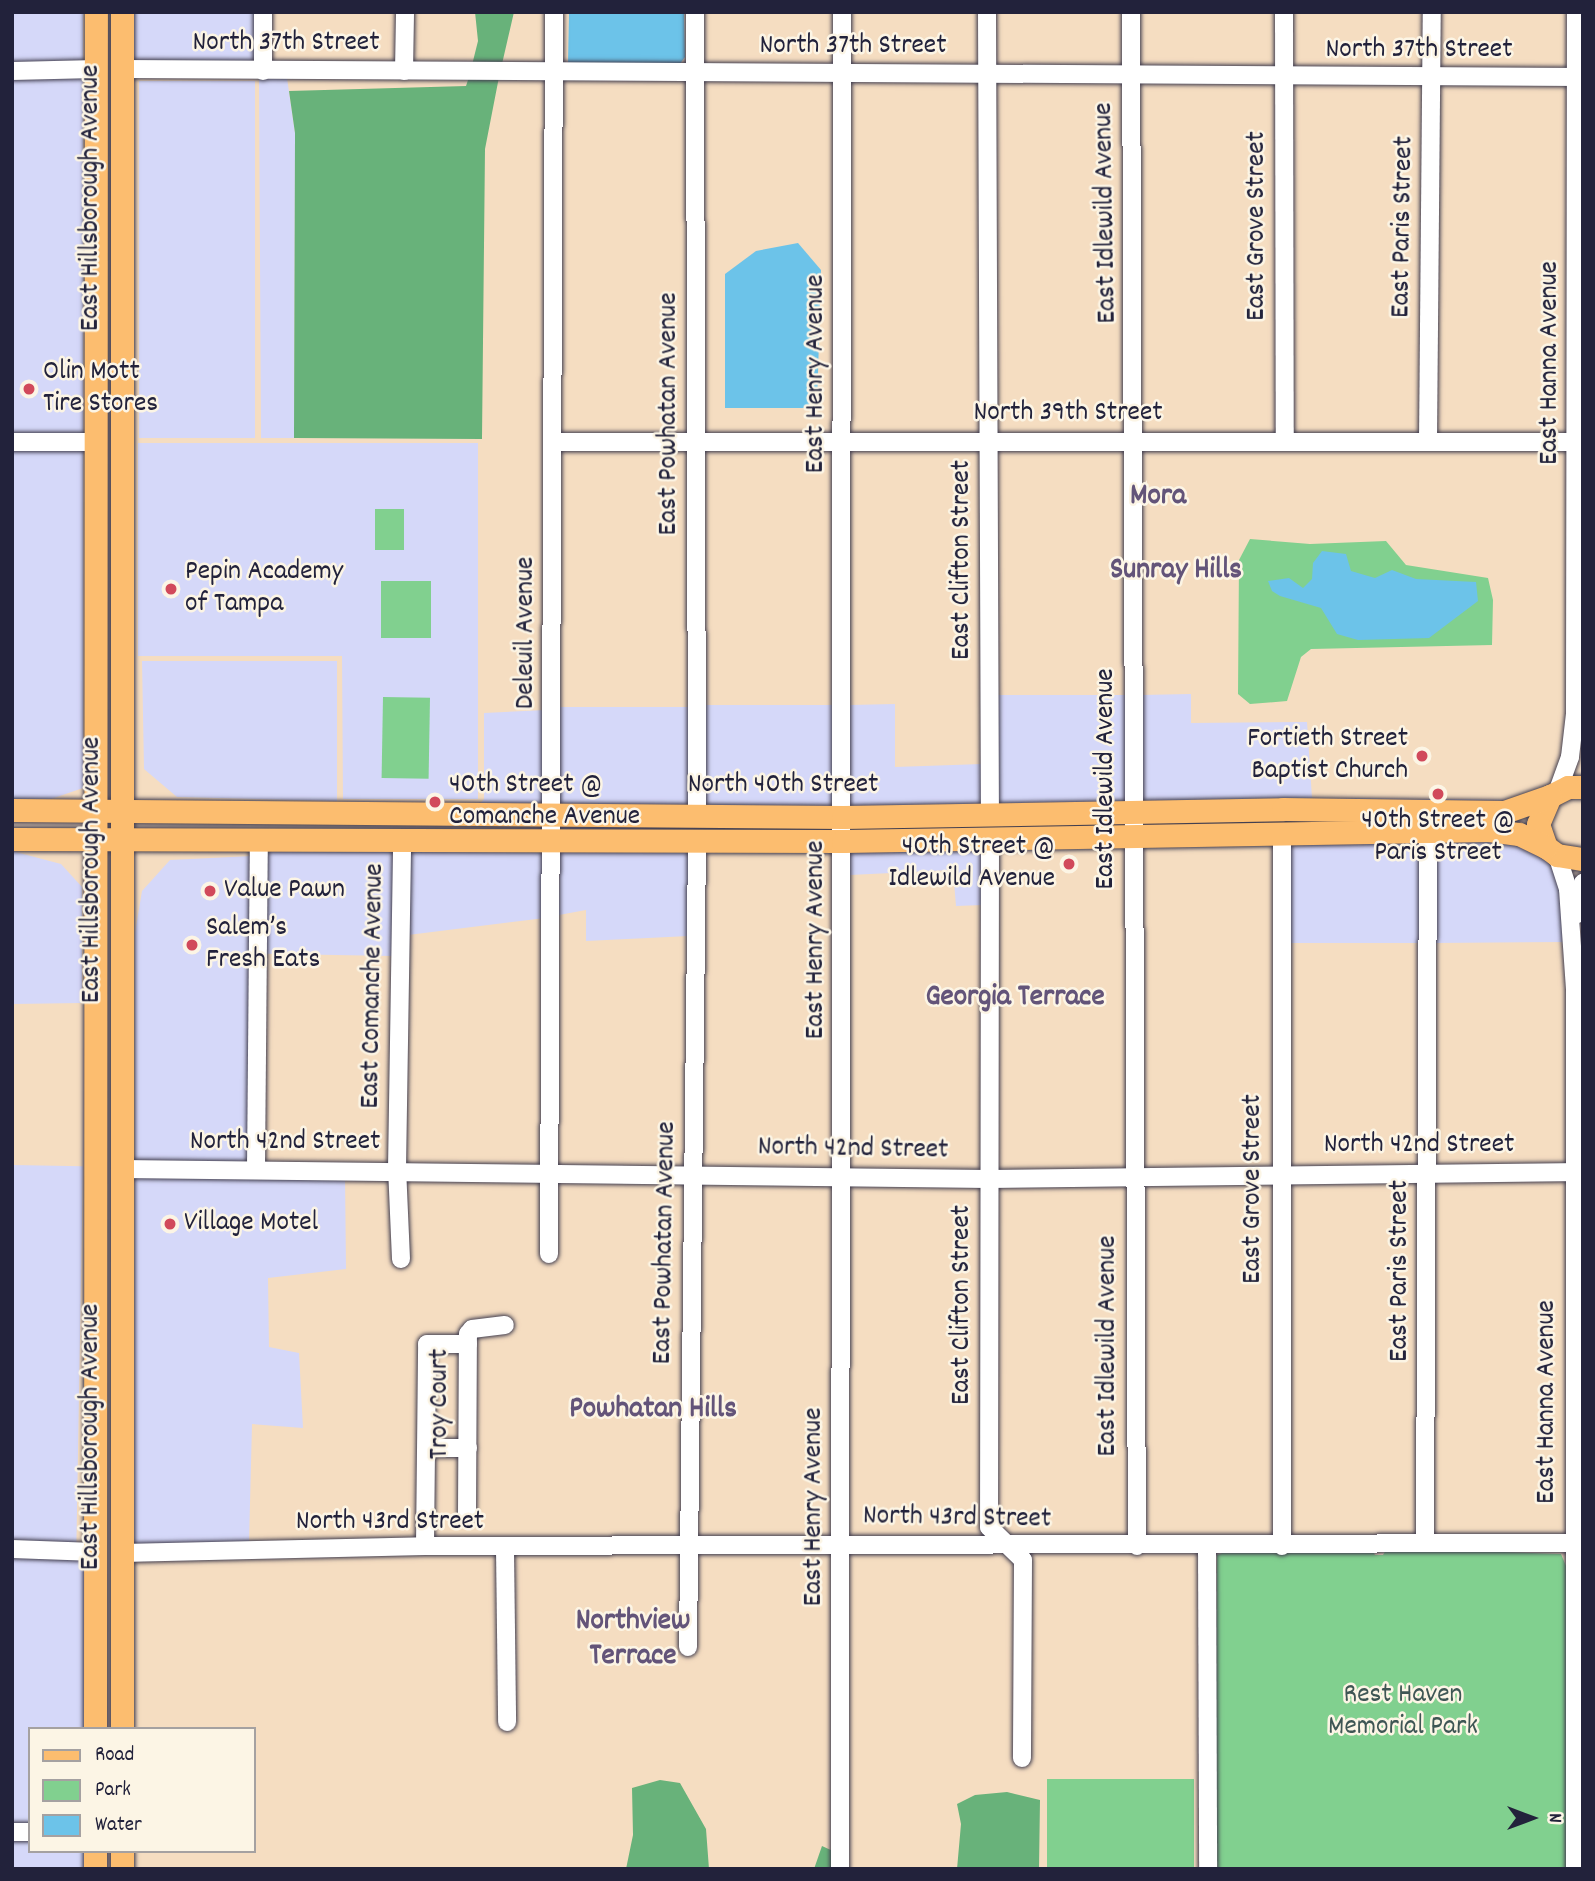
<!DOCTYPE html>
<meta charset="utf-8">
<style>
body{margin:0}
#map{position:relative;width:1595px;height:1881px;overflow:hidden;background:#f5ddc1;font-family:Dekko,sans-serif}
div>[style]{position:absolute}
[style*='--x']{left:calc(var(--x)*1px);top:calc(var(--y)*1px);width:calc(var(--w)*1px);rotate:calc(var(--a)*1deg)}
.built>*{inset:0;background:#d5d8f9;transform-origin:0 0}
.green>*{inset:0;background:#81d08f;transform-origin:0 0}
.forest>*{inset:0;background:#68b27a}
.water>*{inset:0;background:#6cc3e9}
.roads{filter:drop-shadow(0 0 2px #423e4f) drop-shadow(0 0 2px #423e4f)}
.minor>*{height:18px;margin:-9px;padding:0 9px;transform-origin:9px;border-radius:9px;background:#fff}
.major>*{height:23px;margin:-11.5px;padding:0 11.5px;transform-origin:11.5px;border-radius:11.5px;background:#fcbd6f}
.dots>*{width:19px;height:19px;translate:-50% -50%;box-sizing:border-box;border:4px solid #fcf5e5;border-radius:50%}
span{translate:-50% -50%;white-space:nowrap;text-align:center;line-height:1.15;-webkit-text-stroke:5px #fcf5e5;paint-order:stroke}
.street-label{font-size:28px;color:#22223b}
.poi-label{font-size:28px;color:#22223b}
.left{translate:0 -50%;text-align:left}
.right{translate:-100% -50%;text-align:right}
.park-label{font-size:28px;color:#3e5654}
.neighbourhood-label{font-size:30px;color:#635479;font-weight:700}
.frame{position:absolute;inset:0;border:14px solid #22223b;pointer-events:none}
.legend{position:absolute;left:28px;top:1727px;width:228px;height:126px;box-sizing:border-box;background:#fcf5e5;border:2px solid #a5a1a1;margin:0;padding:9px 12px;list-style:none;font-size:21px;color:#22223b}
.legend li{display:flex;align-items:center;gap:14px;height:35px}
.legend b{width:35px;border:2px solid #a5a1a1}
.north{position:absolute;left:1497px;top:1783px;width:70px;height:70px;-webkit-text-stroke:5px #fcf5e5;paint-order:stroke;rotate:90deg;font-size:19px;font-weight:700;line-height:28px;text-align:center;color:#22223b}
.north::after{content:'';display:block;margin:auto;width:24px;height:32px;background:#22223b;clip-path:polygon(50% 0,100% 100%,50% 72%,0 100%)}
</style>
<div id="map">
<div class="built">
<i style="left:12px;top:12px;width:71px;height:53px"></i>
<i style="left:133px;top:12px;width:123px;height:51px"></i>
<i style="left:83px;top:76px;width:359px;height:71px;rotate:90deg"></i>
<i style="clip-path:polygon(259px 78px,287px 78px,295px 133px,294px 438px,261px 438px)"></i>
<i style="left:139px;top:81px;width:116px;height:357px"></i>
<i style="clip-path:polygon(138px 443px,478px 443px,478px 799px,343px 799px,342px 656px,138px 656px)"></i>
<i style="clip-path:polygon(12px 448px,83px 448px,83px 788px,51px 799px,12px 799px)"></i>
<i style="clip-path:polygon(142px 661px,337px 661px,337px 801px,177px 797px,144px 769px)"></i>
<i style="clip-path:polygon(1191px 694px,1191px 723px,1307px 722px,1312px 798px,1533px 800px,1139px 804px,1140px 695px)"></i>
<i style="left:996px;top:695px;width:130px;height:113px"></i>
<i style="clip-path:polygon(895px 704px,895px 767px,982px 764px,983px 808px,850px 811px,850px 705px)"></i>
<i style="left:836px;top:705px;width:106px;height:132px;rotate:90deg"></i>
<i style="left:690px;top:707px;width:102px;height:130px;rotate:90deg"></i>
<i style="clip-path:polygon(546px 710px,546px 808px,480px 804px,484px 799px,484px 713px)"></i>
<i style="clip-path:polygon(560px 821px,836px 824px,836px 835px,560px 834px)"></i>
<i style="left:1289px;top:838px;width:132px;height:105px"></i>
<i style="clip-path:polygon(1435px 840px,1530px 842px,1550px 864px,1561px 889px,1566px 942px,1435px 943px)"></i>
<i style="clip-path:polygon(983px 844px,983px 905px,956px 906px,953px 870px,850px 875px,850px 847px)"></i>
<i style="clip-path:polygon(546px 846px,545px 918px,408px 935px,409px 847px)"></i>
<i style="clip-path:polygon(560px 846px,690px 846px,689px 936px,586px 941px,586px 910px,559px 915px)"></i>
<i style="left:395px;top:848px;width:108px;height:129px;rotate:91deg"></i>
<i style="clip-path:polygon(12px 851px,61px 864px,82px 887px,82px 1003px,12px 1004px)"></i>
<i style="clip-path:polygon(252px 856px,249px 1162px,135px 1163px,135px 933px,142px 891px,170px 860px)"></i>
<i style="left:12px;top:1165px;width:71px;height:378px;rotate:1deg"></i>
<i style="clip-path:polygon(135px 1175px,345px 1175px,346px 1269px,268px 1278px,269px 1347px,299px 1353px,303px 1428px,252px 1424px,249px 1544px,134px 1547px)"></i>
<i style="clip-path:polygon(12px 1555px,85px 1558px,86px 1729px,30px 1729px,30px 1826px,12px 1825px)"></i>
<i style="clip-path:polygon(12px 1838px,30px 1838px,30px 1851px,87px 1851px,87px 1869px,12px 1869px)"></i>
</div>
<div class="green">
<i style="left:375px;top:509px;width:29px;height:41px"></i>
<i style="clip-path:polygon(1250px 539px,1310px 544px,1386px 541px,1406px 565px,1488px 578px,1493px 600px,1492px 645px,1311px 649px,1301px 657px,1287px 701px,1250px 704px,1238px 694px,1239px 560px)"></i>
<i style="left:381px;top:581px;width:50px;height:57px"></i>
<i style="left:383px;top:697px;width:47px;height:81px;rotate:1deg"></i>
<i style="clip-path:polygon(1371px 1548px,1375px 1555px,1383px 1555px,1387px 1548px,1561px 1554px,1566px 1566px,1566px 1869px,1215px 1869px,1217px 1555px,1227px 1551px)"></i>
<i style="left:1194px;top:1779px;width:90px;height:147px;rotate:90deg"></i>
</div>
<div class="forest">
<i style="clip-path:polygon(475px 12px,514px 12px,502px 64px,472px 65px,478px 41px)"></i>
<i style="clip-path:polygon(469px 77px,499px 77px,485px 149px,482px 439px,294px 438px,295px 133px,289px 91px,466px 86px)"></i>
<i style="clip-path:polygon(660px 1780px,680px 1783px,706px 1829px,709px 1869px,626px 1869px,633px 1835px,632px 1788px)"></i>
<i style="clip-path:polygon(1007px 1792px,1040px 1800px,1039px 1869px,957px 1869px,961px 1824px,957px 1804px,975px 1795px)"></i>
<i style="clip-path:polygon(822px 1846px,833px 1851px,833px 1869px,814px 1869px)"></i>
</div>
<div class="water">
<i style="clip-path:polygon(569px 12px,684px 12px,685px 57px,679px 65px,568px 64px)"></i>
<i style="clip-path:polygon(798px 243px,821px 270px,817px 408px,725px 408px,725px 274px,756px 251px)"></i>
<i style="clip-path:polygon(1322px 551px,1346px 554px,1351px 571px,1375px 578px,1392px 570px,1416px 579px,1476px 582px,1478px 601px,1429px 638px,1358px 640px,1337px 634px,1321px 608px,1280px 596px,1272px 591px,1268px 581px,1289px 578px,1303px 588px,1312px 579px,1313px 563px)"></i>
</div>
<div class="roads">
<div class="minor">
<i style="--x:695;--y:12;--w:803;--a:89.86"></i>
<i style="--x:987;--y:12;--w:803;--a:89.79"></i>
<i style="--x:1131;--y:12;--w:1534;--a:89.78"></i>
<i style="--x:1284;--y:12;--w:428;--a:89.9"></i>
<i style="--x:122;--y:69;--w:1461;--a:0.31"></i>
<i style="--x:12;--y:71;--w:84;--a:-1.4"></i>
<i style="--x:263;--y:71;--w:59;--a:-90"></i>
<i style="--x:404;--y:71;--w:59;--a:-89"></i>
<i style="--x:12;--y:442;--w:84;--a:0"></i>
<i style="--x:554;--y:442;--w:1029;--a:0"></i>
<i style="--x:1428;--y:442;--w:430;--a:-89.5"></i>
<i style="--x:1558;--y:790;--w:35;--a:-70"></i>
<i style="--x:1570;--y:757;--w:43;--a:-83.4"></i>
<i style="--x:1575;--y:714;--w:702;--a:-89.92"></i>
<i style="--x:990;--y:838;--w:689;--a:90.08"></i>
<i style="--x:989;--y:1527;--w:47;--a:44.1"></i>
<i style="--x:1023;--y:1560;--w:198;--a:90.3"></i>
<i style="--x:1557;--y:855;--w:36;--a:72"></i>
<i style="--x:1568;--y:889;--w:101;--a:86"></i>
<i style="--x:1575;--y:990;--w:879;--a:90"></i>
<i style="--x:1577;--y:914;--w:32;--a:-79"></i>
<i style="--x:256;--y:1168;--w:329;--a:-89.5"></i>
<i style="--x:122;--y:1169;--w:867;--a:0.66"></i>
<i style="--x:989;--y:1179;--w:594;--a:-0.68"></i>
<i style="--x:549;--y:1254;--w:1242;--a:-89.77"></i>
<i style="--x:401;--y:1259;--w:90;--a:-92.5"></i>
<i style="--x:397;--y:1169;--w:330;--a:-89.1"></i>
<i style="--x:427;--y:1448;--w:41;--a:0"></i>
<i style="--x:467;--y:1514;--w:180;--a:-89.7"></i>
<i style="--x:468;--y:1334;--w:6;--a:-51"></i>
<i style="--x:472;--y:1329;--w:33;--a:-7"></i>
<i style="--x:1425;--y:1541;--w:708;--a:-89.76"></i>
<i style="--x:1207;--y:1545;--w:324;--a:89.8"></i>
<i style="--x:425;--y:1546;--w:202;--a:-89.4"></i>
<i style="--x:427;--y:1344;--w:41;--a:0"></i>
<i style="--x:1282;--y:1546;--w:714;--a:-90"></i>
<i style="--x:12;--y:1549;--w:83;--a:2.1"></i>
<i style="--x:505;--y:1549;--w:173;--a:89.3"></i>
<i style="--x:122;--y:1553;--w:303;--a:-1.3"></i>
<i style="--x:425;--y:1546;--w:1158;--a:-0.15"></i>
<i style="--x:688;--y:1647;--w:807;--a:-89.36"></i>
<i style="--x:12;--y:1832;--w:18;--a:0"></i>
<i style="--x:840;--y:1869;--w:1857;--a:-89.94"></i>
</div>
<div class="major">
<i style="--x:1583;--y:787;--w:15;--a:180"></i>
<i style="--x:1568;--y:787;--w:20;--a:153"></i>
<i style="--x:1550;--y:796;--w:30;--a:113"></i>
<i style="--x:1538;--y:824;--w:24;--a:71"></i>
<i style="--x:1546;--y:847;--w:14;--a:36"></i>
<i style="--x:1557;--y:855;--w:26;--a:9"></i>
<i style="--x:12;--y:810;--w:831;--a:0.48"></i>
<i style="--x:843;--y:817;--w:440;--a:-1"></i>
<i style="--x:1283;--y:809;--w:221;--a:0.8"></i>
<i style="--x:1504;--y:812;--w:49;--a:-19.2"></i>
<i style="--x:12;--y:839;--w:831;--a:0.14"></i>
<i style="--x:843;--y:841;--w:646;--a:-0.98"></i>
<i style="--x:1489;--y:830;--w:30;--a:8"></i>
<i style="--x:1519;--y:834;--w:30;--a:26"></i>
<i style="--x:95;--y:1729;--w:1717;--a:-89.97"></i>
<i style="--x:122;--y:1729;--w:1717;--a:-90"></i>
<i style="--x:95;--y:1851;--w:18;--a:90"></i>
<i style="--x:122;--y:1851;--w:18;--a:90"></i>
</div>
</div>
<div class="dots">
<i style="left:29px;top:389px;background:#d1495b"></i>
<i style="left:171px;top:589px;background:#d1495b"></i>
<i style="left:1422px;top:756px;background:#d1495b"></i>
<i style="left:1438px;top:794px;background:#d1495b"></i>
<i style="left:435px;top:802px;background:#d1495b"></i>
<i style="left:1069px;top:864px;background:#d1495b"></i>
<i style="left:210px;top:891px;background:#d1495b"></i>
<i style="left:192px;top:945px;background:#d1495b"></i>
<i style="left:170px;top:1224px;background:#d1495b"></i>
</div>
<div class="street-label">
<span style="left:286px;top:44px">North 37th Street</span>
<span style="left:853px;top:47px">North 37th Street</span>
<span style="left:1419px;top:51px">North 37th Street</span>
<span style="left:92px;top:198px;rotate:-90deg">East Hillsborough Avenue</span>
<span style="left:1107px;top:213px;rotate:-91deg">East Idlewild Avenue</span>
<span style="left:1258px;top:226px;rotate:-90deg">East Grove Street</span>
<span style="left:1404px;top:227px;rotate:-89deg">East Paris Street</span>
<span style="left:1551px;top:363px;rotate:-90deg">East Hanna Avenue</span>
<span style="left:817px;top:374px;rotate:-90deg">East Henry Avenue</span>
<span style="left:670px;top:414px;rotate:-90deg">East Powhatan Avenue</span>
<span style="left:1068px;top:414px">North 39th Street</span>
<span style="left:963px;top:560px;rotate:-90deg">East Clifton Street</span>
<span style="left:527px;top:633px;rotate:-90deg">Deleuil Avenue</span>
<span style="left:1107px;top:779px;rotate:-90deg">East Idlewild Avenue</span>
<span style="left:783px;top:786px">North 40th Street</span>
<span style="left:93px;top:870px;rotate:-90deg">East Hillsborough Avenue</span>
<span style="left:817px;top:940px;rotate:-90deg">East Henry Avenue</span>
<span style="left:374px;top:986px;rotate:-89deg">East Comanche Avenue</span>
<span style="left:285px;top:1143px">North 42nd Street</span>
<span style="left:1419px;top:1146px">North 42nd Street</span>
<span style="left:853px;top:1150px;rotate:1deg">North 42nd Street</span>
<span style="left:1254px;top:1189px;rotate:-90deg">East Grove Street</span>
<span style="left:666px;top:1243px;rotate:-89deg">East Powhatan Avenue</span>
<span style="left:1401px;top:1271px;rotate:-90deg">East Paris Street</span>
<span style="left:963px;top:1305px;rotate:-90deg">East Clifton Street</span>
<span style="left:1109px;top:1346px;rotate:-90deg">East Idlewild Avenue</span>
<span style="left:1548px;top:1402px;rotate:-90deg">East Hanna Avenue</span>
<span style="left:441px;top:1404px;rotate:-90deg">Troy Court</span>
<span style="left:92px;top:1437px;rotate:-90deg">East Hillsborough Avenue</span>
<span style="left:815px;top:1507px;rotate:-90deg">East Henry Avenue</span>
<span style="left:957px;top:1519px;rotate:1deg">North 43rd Street</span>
<span style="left:390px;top:1523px">North 43rd Street</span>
</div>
<div class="poi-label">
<span class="left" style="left:43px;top:389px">Olin Mott<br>Tire Stores</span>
<span class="left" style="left:185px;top:589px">Pepin Academy<br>of Tampa</span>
<span class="right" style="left:1408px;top:756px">Fortieth Street<br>Baptist Church</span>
<span class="left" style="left:449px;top:802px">40th Street @<br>Comanche Avenue</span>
<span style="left:1438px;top:838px">40th Street @<br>Paris Street</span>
<span class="right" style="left:1055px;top:864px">40th Street @<br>Idlewild Avenue</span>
<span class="left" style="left:224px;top:891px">Value Pawn</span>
<span class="left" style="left:206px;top:945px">Salem’s<br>Fresh Eats</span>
<span class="left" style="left:184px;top:1224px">Village Motel</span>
</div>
<div class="park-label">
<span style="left:1403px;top:1712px">Rest Haven<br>Memorial Park</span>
</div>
<div class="neighbourhood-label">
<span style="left:1158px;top:498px">Mora</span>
<span style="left:1176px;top:572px">Sunray Hills</span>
<span style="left:1015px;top:999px">Georgia Terrace</span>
<span style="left:653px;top:1411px">Powhatan Hills</span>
<span style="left:633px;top:1640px">Northview<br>Terrace</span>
</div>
<div class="frame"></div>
<ul class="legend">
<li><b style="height:9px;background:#fcbd6f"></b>Road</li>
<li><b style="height:19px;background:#81d08f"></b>Park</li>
<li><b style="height:19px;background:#6cc3e9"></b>Water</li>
</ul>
<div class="north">N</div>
</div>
